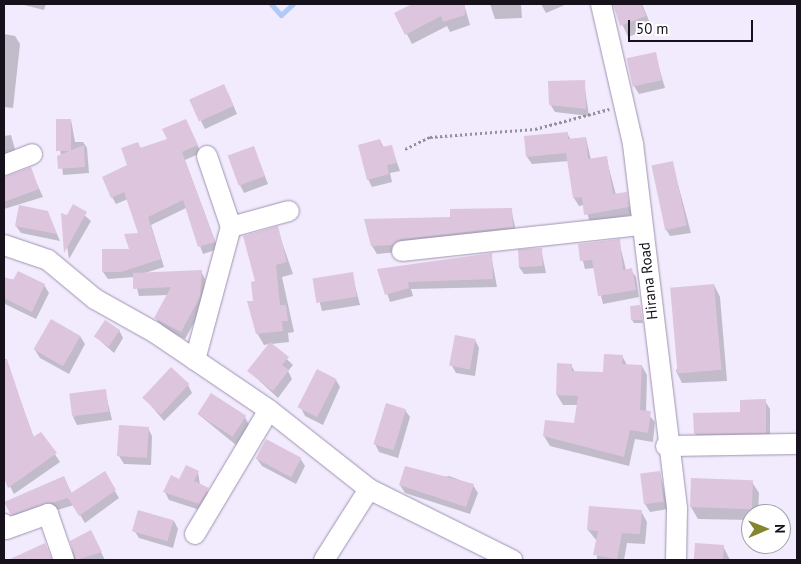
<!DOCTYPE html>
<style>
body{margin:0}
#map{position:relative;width:801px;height:564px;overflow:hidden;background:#f2eafd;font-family:"PT Sans",sans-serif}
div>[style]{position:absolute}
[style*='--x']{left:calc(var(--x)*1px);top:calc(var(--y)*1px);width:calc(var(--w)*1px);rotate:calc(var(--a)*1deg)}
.shadow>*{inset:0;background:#0003}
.stream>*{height:5px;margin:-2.5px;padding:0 2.5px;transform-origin:2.5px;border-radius:2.5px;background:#adcaf8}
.building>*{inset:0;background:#dec5de;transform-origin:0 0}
.path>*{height:3px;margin-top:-1.5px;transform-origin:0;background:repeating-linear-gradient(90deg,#968f9e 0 2.5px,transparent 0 5px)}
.roads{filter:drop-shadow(0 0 1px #9f93b0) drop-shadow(0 0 1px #9f93b0)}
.minor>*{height:20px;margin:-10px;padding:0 10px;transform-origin:10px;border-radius:10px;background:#fff}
span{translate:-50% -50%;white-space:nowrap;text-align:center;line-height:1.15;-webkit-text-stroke:5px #fff;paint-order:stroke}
.street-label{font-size:15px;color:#16111b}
.frame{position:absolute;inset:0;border:5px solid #16111b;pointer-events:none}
.north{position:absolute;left:741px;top:504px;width:50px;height:50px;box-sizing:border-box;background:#fff;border:1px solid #a2a0a4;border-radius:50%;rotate:89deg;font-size:14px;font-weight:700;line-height:20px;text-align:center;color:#16111b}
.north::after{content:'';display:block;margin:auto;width:18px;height:22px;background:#85852e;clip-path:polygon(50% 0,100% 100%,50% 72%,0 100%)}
.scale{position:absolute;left:628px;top:20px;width:125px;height:22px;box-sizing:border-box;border:2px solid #16111b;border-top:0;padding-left:6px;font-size:15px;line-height:18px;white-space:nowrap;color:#16111b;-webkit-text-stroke:4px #fff;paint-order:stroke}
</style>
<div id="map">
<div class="shadow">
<i style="clip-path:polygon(20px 4px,46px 4px,44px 10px)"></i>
<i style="clip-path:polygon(415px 4px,464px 4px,470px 25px,450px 32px,447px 26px,412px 44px,396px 13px)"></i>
<i style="clip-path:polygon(490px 4px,521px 4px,522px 18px,495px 19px)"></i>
<i style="clip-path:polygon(541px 4px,567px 4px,546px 13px)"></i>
<i style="clip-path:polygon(613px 4px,642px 4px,652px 28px,628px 37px)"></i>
<i style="clip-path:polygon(4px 34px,15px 36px,20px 44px,13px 108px,4px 107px)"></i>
<i style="clip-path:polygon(655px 54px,665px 88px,639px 94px,634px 86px)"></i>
<i style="clip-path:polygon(584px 82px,589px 116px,555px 112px,550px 104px)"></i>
<i style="clip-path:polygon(228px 93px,237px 114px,205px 129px,201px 121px)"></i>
<i style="clip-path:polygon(57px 120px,71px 120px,75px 142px,83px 142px,87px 148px,89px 173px,63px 175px)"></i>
<i style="clip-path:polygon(186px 120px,201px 153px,185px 160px,218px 249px,203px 254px,186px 208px,151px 225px,164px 267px,145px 273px,201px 271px,205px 279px,204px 305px,185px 339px,160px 326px,156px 318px,168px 295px,139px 296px,134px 277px,108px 279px,103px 272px,131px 250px,140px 234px,128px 199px,116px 204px,112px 197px,138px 143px,141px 149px,168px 140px)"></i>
<i style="clip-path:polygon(567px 133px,571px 140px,586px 138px,591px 160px,606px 157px,616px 195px,626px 193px,632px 215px,590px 222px,584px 205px,579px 206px,574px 198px,569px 161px,532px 164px,527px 157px)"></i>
<i style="clip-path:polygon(11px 135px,17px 157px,4px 163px,4px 136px)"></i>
<i style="clip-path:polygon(380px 140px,384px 148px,391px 146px,400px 171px,390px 173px,392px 182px,372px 187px,368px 179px)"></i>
<i style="clip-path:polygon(253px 147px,268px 184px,244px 193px,240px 185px)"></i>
<i style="clip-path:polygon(672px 162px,691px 233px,670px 236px,665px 228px)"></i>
<i style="clip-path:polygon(30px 169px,43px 197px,4px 209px,4px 178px)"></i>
<i style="clip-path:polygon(74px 206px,91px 221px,69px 259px,62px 215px,68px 216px)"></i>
<i style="clip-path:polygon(511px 209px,517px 235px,397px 252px,377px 254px,372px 246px,451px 218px)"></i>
<i style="clip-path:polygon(47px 212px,60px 241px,21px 233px,16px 226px)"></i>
<i style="clip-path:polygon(277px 228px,293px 274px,282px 277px,294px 332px,288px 333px,289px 342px,271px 344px,293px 365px,288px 371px,292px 379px,278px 398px,249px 371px,269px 344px,264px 345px,257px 333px,254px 302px)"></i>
<i style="clip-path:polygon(619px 241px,626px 270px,631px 270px,636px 277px,639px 297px,603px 304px,594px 268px,585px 269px,579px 245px)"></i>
<i style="clip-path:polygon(541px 249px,546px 273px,524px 274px,519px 267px)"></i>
<i style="clip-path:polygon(491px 255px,497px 287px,411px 289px,413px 296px,390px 302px,379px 270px)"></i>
<i style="clip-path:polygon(352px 274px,360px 305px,322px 311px,314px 280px)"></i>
<i style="clip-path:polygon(4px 278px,44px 285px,49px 293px,36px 319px,5px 304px,4px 308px)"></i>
<i style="clip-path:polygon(714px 285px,720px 297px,727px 381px,682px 383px,676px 371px)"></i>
<i style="clip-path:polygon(640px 306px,643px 323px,634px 323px,632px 320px)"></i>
<i style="clip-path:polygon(119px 330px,123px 338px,114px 353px,96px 337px)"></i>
<i style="clip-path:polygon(80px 336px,85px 344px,69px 374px,40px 358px,35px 350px)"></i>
<i style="clip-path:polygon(475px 340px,479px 348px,475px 376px,456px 373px,452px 366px)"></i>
<i style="clip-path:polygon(622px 356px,627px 365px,642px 366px,647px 375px,646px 412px,655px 422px,653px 442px,635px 439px,629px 466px,550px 446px,544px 436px,575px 424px,578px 405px,563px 405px,557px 395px,558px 365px,571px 365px,575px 372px,604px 373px)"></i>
<i style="clip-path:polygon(11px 375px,34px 438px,41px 433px,60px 462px,14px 494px,4px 475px,4px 377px)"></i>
<i style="clip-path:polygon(336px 380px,340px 387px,323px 425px,305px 416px,301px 408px)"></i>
<i style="clip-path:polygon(188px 385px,192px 393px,164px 421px,143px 396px)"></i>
<i style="clip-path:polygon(105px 391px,112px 420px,77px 425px,73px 417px)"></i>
<i style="clip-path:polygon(765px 401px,770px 409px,770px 440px,700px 441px,695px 433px)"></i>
<i style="clip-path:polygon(405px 410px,410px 417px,398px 458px,379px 452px,375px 444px)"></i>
<i style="clip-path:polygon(198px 414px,245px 417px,249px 425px,236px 445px)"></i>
<i style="clip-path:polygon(148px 428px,152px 436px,151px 465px,124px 464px,119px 456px)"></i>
<i style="clip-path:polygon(300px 458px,305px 466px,296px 484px,262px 466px,257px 459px)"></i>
<i style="clip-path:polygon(198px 472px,200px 485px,212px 496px,203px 511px,169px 500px,165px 492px)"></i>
<i style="clip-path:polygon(660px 472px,668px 509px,650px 512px,645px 504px)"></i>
<i style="clip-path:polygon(104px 473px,119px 498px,85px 523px,74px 505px,17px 522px,6px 502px,64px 477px,72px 494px)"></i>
<i style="clip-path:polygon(449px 476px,473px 485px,478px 493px,470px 514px,405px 493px,400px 485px)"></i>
<i style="clip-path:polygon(752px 482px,759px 493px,758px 514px,751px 514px,751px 520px,698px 519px,691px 507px)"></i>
<i style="clip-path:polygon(641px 511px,647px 522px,645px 544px,627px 543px,624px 560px,597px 560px,597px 541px,588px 530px)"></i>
<i style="clip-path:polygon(174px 521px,178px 529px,173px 548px,139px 538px,134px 530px)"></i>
<i style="clip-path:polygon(95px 540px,105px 560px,74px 560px,71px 541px)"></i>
<i style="clip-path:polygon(696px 544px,723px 546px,730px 560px,695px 560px)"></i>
</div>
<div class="stream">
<i style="--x:271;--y:4;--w:15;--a:48"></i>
<i style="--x:281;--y:15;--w:16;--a:-43"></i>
</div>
<div class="building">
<i style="clip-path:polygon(412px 4px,465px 4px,465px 15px,443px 22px,441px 16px,405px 35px,394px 13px)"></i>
<i style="clip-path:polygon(613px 4px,641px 4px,646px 16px,620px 26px)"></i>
<i style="left:656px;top:52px;width:29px;height:30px;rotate:78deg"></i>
<i style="clip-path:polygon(585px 80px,586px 109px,549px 105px,548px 81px)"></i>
<i style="left:224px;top:84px;width:24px;height:38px;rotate:66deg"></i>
<i style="left:56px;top:119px;width:15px;height:32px"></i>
<i style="clip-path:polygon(186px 119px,198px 145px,182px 152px,215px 242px,198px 247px,183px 200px,148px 217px,161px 259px,121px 272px,102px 272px,102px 249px,129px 249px,124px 234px,138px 233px,124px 192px,111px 198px,102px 177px,127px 165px,121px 148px,138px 142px,140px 148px,167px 139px,162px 129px)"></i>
<i style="clip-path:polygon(568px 132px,568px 139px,586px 137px,588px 159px,607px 156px,613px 194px,627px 192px,629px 207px,584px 215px,582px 197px,573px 198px,566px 153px,526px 157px,524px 136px)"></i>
<i style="clip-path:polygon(380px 139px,382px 147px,392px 145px,397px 163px,387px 165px,389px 174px,367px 180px,358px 145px)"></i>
<i style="clip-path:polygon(84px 145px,85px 167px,58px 169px,57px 156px)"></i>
<i style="left:254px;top:146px;width:32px;height:28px;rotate:70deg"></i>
<i style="left:673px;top:161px;width:66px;height:22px;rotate:78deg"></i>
<i style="clip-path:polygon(31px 167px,39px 189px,4px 202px,4px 177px)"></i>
<i style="clip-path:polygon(73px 204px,87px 212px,64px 253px,61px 213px,67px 215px)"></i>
<i style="clip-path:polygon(19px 205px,48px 211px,57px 234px,15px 226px)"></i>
<i style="clip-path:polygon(512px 208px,513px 227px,401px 239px,392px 245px,371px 246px,364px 219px,450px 217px,450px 209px)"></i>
<i style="clip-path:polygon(278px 226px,287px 262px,276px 265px,280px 305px,286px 305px,288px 321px,282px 321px,283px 331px,256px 334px,247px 301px,253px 301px,251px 282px,255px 281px,243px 236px)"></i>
<i style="clip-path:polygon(620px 239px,623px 270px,632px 268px,636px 290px,598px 296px,592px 260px,580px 261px,578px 244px)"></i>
<i style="left:542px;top:248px;width:18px;height:24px;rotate:87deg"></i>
<i style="clip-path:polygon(492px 253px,493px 279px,408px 282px,409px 288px,385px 295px,377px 269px)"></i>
<i style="clip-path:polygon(202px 270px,200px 297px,181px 332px,154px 318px,171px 287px,133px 289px,133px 273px)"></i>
<i style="clip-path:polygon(18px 271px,45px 284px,32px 312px,4px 298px,4px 277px,13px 280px)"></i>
<i style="left:353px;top:272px;width:25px;height:41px;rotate:81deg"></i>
<i style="left:714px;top:284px;width:86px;height:44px;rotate:85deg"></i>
<i style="clip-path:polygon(640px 305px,642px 320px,631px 320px,630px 306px)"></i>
<i style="left:51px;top:319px;width:34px;height:35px;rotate:30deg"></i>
<i style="left:105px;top:320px;width:18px;height:20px;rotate:34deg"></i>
<i style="left:455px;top:335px;width:21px;height:31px;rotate:11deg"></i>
<i style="clip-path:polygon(270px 342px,289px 357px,282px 365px,289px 370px,273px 391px,247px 371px)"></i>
<i style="clip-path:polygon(604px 354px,623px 355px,622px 364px,642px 365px,640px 410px,651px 411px,648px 433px,630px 430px,624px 457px,543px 436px,545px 420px,574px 423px,578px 396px,556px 395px,557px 363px,572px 364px,572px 371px,603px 372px)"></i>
<i style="clip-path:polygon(4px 359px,7px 359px,33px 437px,41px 432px,57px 453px,8px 488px,4px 478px)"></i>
<i style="left:171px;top:367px;width:25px;height:42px;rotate:43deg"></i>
<i style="left:317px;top:369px;width:22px;height:43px;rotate:27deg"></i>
<i style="left:106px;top:389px;width:23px;height:37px;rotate:83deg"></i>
<i style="left:211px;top:393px;width:42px;height:25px;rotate:33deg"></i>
<i style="clip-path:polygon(766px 399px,766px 433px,694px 434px,693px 413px,740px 412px,740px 400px)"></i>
<i style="left:386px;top:403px;width:21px;height:43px;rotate:17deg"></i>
<i style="left:119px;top:425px;width:30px;height:31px;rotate:4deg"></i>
<i style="left:266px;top:439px;width:40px;height:22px;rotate:28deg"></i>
<i style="clip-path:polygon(186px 465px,199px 471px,194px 481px,209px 488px,199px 504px,163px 492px,171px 475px,179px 479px)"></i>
<i style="clip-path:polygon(405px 466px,474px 484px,466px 507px,399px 485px)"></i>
<i style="clip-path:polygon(105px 471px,116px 490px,79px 516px,68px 498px,11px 515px,4px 502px,64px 476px,71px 493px)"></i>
<i style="left:660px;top:471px;width:31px;height:20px;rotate:83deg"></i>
<i style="left:691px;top:478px;width:62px;height:29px;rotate:2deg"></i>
<i style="clip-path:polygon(589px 506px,642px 510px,640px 534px,622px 533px,617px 559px,593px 555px,598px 531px,587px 530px)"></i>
<i style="left:138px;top:510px;width:37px;height:22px;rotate:16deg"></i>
<i style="clip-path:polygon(91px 530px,102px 552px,76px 560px,70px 541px)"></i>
<i style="clip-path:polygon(45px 543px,52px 560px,8px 560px)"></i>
<i style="left:695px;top:543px;width:29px;height:17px;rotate:4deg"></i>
</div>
<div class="path">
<i style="--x:405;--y:149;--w:28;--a:-26"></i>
<i style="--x:430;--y:137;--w:105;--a:-4.4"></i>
<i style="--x:535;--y:129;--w:77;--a:-15.1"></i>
</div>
<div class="roads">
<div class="minor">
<i style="--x:601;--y:4;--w:144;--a:77.1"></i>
<i style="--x:633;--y:144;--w:368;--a:83.1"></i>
<i style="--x:677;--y:509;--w:51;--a:91.1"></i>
<i style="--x:4;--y:165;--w:30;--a:-21"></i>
<i style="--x:231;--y:227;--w:60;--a:-15.4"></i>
<i style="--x:4;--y:245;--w:46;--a:18.8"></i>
<i style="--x:48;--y:260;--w:61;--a:39.7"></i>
<i style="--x:95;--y:299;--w:68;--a:29.2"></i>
<i style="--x:154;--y:332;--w:139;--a:34.1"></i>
<i style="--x:269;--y:410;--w:127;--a:38.3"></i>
<i style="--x:369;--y:489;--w:160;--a:26.4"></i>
<i style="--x:402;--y:251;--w:241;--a:-6.2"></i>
<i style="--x:195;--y:360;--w:138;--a:-74.9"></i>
<i style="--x:231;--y:227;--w:75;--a:-108.7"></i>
<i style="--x:666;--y:446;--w:131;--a:-0.9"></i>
<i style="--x:4;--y:524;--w:5;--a:68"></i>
<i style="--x:6;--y:529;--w:45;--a:-19.7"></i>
<i style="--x:48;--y:514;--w:49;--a:70.8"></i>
<i style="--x:195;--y:534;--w:144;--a:-59.2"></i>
<i style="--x:324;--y:560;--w:84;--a:-57.6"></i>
</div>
</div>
<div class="street-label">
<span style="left:648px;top:281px;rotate:-96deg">Hirana Road</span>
</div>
<div class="frame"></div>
<div class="north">N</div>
<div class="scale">50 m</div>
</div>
